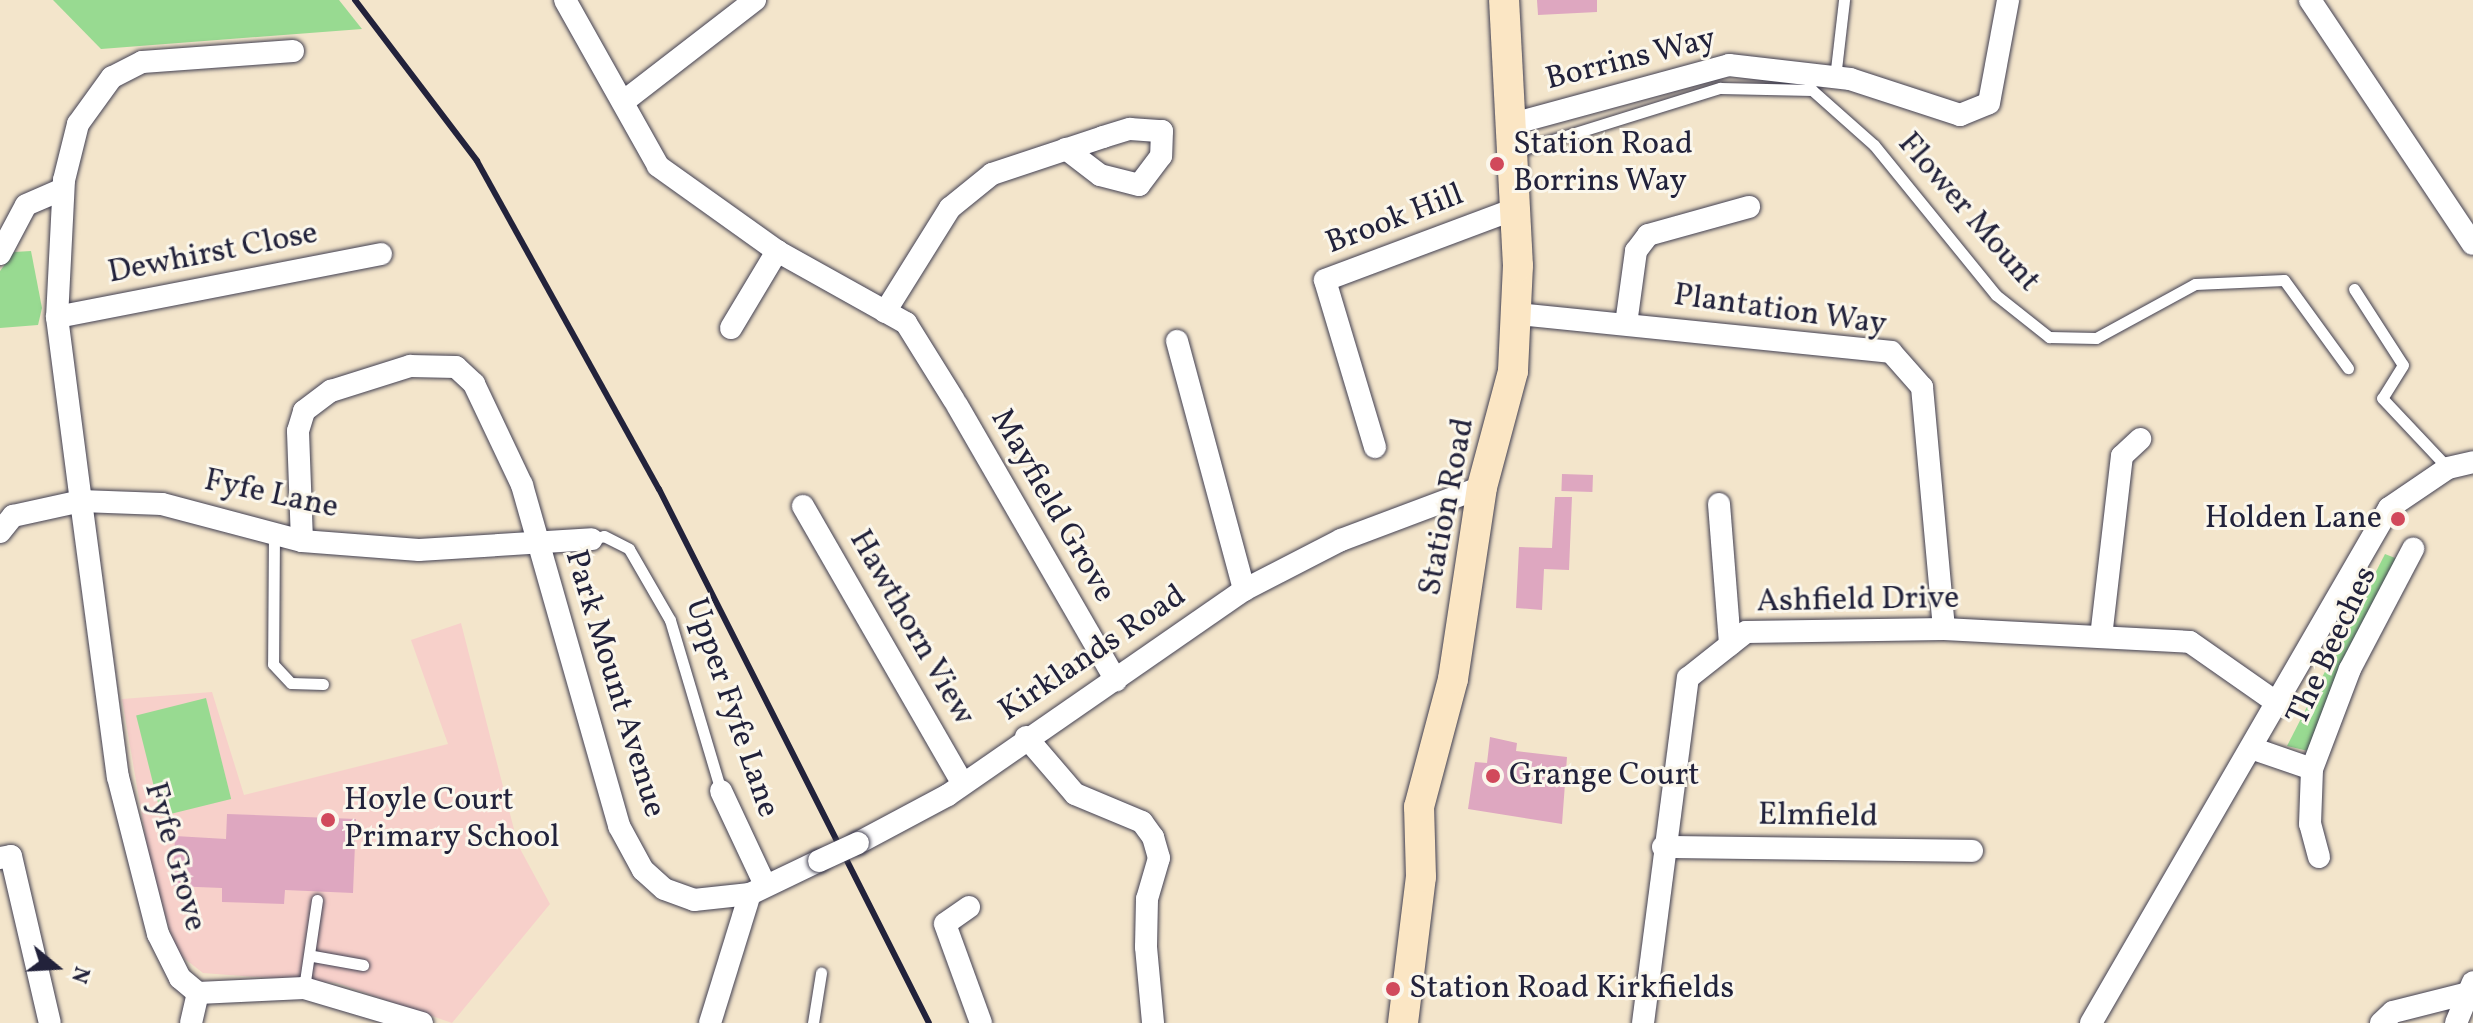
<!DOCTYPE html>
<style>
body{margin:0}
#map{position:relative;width:2473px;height:1023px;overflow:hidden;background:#f3e5cb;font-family:Vollkorn,serif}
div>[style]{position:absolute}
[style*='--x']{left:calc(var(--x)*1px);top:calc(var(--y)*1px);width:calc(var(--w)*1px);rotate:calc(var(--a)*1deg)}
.built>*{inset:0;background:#f7d0ca}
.green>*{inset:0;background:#98da91;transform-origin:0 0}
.building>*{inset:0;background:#dea7c0;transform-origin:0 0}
.roads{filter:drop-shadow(0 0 2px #413f51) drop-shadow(0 0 2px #413f51)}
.lane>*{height:11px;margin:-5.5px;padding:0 5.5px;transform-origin:5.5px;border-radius:5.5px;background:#fff}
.street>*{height:22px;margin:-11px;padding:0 11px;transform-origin:11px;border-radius:11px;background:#fff}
.secondary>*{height:30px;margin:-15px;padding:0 15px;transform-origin:15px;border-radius:15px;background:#fbe6c4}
.rail>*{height:6px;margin:-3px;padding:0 3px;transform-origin:3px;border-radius:3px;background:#22223b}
.bridges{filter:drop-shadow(0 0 2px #413f51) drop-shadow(0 0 2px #413f51)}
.street-bridge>*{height:22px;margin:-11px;padding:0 11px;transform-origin:11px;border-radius:11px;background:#fff}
.dots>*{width:22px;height:22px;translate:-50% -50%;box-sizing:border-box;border:4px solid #fbf7ec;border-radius:50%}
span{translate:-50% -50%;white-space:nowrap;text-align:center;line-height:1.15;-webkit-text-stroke:6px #fbf7ec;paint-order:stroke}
.street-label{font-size:32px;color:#22223b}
.poi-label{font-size:32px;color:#22223b}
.left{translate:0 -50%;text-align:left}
.right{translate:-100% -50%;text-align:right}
.north{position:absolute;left:16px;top:927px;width:80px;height:80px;-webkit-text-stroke:6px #fbf7ec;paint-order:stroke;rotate:108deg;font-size:22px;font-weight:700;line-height:32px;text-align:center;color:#22223b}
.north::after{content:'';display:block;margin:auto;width:28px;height:36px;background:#22223b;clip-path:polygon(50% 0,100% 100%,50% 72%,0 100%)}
</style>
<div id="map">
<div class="built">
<i style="clip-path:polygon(461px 623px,518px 845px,550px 904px,452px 1023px,337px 983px,203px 973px,176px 952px,149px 857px,122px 699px,212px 692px,244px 795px,448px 744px,411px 640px)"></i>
</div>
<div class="green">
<i style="clip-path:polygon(53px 0,339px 0,362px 29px,101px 49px)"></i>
<i style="clip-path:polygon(31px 251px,42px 308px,38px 325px,0 328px,0 271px,14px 252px)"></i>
<i style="clip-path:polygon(2385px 554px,2400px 560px,2308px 751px,2287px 746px)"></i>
<i style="left:206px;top:698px;width:104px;height:72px;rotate:76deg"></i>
</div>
<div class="building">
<i style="clip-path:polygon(1537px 0,1597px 0,1597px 12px,1538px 15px)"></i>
<i style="left:1562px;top:474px;width:31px;height:17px;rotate:2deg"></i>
<i style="clip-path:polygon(1555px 497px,1572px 497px,1569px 570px,1544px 569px,1542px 610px,1516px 608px,1519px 547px,1552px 548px)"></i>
<i style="clip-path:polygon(1490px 737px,1517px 743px,1516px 751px,1567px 757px,1562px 824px,1468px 809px,1475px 762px,1487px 763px)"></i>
<i style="clip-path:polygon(227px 814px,356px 819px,353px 893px,285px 890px,284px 904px,222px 902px,222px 888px,173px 886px,175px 836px,226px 839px)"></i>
</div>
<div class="roads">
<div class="lane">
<i style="--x:1835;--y:78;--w:79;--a:-83.4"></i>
<i style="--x:1514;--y:152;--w:216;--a:-17.3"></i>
<i style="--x:1720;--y:88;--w:92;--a:1.2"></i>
<i style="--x:1812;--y:90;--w:83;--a:41.6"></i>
<i style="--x:1874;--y:145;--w:193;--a:50.9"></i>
<i style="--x:1996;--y:295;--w:68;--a:38.4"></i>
<i style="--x:2049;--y:337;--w:47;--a:1.2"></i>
<i style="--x:2096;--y:338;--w:113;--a:-28.6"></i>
<i style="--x:2195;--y:284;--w:89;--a:-2.6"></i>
<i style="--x:2284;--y:280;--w:109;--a:54"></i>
<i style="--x:2354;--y:289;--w:90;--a:57.2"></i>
<i style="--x:2403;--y:365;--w:39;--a:122"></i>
<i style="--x:2382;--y:398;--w:96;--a:46.7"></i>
<i style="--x:274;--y:533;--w:131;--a:90.4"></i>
<i style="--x:273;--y:664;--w:26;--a:47"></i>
<i style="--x:291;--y:683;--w:32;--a:2"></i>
<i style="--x:592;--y:539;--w:12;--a:-14"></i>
<i style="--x:604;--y:536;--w:28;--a:27"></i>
<i style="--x:629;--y:549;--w:82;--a:60"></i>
<i style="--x:670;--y:620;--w:178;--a:73.4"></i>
<i style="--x:313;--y:956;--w:51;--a:10.2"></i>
<i style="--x:304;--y:988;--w:89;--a:-81.6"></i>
<i style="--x:813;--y:1023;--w:51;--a:-80.9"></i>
</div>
<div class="street">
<i style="--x:565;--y:0;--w:190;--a:60.7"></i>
<i style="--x:658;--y:166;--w:146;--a:35.5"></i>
<i style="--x:777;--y:251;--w:148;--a:29.2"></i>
<i style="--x:906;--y:323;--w:91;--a:58.1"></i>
<i style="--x:2310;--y:0;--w:293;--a:56.3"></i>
<i style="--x:293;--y:51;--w:151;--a:175.8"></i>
<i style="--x:142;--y:62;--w:34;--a:153"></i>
<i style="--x:112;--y:77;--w:58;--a:125.9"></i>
<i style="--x:78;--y:124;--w:58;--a:104"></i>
<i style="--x:64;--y:180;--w:137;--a:92.9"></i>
<i style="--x:57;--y:317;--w:186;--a:82.6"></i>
<i style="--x:81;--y:501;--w:278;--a:82.4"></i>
<i style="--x:118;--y:777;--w:162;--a:75.7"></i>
<i style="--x:158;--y:934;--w:49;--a:63.4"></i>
<i style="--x:180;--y:978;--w:23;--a:40"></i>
<i style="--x:198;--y:993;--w:106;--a:-2.7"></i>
<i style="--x:304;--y:988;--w:123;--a:16.5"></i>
<i style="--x:623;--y:102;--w:167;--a:-37.7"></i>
<i style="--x:1512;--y:124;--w:225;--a:-15.2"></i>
<i style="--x:1729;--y:65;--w:122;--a:6.6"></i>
<i style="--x:1850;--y:79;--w:116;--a:18.1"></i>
<i style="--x:1960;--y:115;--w:31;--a:-22"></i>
<i style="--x:1989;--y:103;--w:105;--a:-79.5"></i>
<i style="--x:0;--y:254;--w:55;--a:-62"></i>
<i style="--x:26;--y:205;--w:40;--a:-23.4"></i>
<i style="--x:885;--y:312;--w:123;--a:-58"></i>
<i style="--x:950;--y:208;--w:54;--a:-39"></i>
<i style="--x:992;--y:174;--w:117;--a:-18.4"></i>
<i style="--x:1103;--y:137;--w:28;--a:-17"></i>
<i style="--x:1130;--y:129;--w:32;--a:4"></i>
<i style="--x:1162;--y:131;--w:25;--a:92"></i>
<i style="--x:1161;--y:156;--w:36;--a:127"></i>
<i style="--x:1139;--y:185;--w:40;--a:-165.6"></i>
<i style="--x:1100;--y:175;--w:43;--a:-142.6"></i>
<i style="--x:1518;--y:314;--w:375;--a:5.8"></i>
<i style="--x:1891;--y:352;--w:47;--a:48.5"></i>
<i style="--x:1922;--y:387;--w:243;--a:84.8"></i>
<i style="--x:57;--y:317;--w:330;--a:-11"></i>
<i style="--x:1626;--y:324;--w:74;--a:-82.2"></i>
<i style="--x:1636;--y:251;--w:20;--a:-53"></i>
<i style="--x:1648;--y:235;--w:105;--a:-15.5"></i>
<i style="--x:731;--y:328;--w:90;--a:-59.1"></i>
<i style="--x:1177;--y:341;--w:258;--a:74.9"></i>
<i style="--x:957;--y:405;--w:318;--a:60"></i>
<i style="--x:1375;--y:447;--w:174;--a:-106.7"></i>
<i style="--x:1325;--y:280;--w:203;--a:-20.5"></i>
<i style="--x:1719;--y:504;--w:141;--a:85.5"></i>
<i style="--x:803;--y:506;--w:319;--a:60.1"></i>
<i style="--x:0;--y:532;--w:21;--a:-51"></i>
<i style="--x:13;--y:516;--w:70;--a:-12.4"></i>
<i style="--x:81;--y:501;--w:81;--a:2.1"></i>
<i style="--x:162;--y:504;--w:145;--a:14.8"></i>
<i style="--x:302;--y:541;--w:117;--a:4.4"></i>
<i style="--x:419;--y:550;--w:173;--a:-3.6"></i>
<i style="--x:302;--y:541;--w:110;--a:-92.1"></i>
<i style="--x:298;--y:431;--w:21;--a:-73"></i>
<i style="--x:304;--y:411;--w:34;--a:-37"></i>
<i style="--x:331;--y:391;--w:83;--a:-17.6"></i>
<i style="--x:410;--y:366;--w:46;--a:1.2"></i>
<i style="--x:456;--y:367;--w:25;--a:43"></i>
<i style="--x:474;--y:384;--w:112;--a:64.6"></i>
<i style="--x:522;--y:485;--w:355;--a:74.1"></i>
<i style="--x:619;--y:826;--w:50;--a:61.4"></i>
<i style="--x:643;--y:870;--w:28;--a:42"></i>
<i style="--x:664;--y:889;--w:32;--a:20"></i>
<i style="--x:694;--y:900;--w:56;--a:-6.1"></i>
<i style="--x:750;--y:894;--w:76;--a:-25.6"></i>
<i style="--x:2101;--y:637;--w:182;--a:-83.4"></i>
<i style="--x:2122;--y:456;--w:25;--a:-43"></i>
<i style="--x:1026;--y:737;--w:75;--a:49.3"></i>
<i style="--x:1075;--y:794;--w:73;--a:22.7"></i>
<i style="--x:1142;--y:822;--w:19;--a:54"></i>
<i style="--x:1153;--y:837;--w:22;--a:74"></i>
<i style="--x:1159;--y:858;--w:43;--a:106.3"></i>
<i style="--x:1147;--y:899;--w:48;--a:91.2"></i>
<i style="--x:1146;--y:947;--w:76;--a:84.7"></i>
<i style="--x:2254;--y:749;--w:61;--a:19"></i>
<i style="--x:721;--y:791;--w:104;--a:64.9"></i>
<i style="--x:858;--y:843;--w:102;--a:-28.1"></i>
<i style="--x:948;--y:795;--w:360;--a:-34.7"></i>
<i style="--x:1244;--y:590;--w:109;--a:-27.3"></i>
<i style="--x:1341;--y:540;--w:151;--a:-20.6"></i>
<i style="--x:1663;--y:847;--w:309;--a:0.7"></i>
<i style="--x:2319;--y:857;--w:34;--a:-105"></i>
<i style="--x:2310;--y:824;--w:55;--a:-87.9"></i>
<i style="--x:2312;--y:769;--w:107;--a:-69.2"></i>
<i style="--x:2350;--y:669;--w:136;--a:-62.3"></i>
<i style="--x:0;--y:858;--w:11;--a:-10"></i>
<i style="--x:11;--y:856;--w:171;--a:76.9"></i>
<i style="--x:969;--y:907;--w:29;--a:145"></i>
<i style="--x:945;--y:924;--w:105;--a:70"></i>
<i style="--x:191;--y:1023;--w:31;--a:-77"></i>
<i style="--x:710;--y:1023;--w:135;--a:-72.8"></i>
<i style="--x:1643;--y:1023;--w:348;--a:-82.6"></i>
<i style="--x:1688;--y:678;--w:74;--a:-38.4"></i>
<i style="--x:1746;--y:632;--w:198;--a:-0.9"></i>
<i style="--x:1944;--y:629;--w:246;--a:3"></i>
<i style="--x:2190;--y:642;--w:106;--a:35"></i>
<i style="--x:2091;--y:1023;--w:595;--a:-59.94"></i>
<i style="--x:2389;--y:508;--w:71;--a:-34.1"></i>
<i style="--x:2448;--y:468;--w:26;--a:-13"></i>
<i style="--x:2381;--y:1023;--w:16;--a:-43"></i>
<i style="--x:2393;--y:1012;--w:73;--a:-14.2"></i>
<i style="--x:2456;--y:1023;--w:44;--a:-67.5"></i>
</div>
<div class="secondary">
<i style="--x:1403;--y:1023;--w:147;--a:-83"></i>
<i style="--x:1421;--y:877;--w:70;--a:-91.6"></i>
<i style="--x:1419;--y:807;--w:132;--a:-75.1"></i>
<i style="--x:1453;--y:679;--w:194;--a:-81.4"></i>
<i style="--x:1482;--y:487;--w:120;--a:-75"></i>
<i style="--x:1513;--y:371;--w:105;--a:-87.3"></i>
<i style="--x:1518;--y:266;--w:266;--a:-93"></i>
</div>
</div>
<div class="rail">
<i style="--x:355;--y:0;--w:202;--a:52.8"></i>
<i style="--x:477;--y:161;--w:375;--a:61"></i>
<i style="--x:659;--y:489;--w:598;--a:63.18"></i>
</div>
<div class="bridges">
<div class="street-bridge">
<i style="--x:819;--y:861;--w:43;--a:-24.8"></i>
</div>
</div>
<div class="dots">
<i style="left:1497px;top:164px;background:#d1495b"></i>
<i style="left:2398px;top:519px;background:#d1495b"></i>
<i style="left:1493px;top:776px;background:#d1495b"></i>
<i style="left:328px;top:820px;background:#d1495b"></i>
<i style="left:1393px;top:989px;background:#d1495b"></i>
</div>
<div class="street-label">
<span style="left:1631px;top:60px;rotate:-14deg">Borrins Way</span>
<span style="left:1968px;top:213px;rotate:49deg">Flower Mount</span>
<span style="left:1395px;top:220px;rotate:-21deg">Brook Hill</span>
<span style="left:213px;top:254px;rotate:-11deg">Dewhirst Close</span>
<span style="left:1780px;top:311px;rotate:8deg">Plantation Way</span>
<span style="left:271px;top:495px;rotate:12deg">Fyfe Lane</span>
<span style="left:1052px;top:506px;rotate:60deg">Mayfield Grove</span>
<span style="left:1448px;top:507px;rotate:-79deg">Station Road</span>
<span style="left:1858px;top:601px;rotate:-1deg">Ashfield Drive</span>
<span style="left:911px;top:628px;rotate:60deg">Hawthorn View</span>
<span style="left:2333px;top:646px;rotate:-65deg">The Beeches</span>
<span style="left:1093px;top:654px;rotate:-34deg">Kirklands Road</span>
<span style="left:614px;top:684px;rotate:73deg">Park Mount Avenue</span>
<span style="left:731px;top:708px;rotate:71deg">Upper Fyfe Lane</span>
<span style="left:1818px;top:817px;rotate:1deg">Elmfield</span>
<span style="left:174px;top:857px;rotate:74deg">Fyfe Grove</span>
</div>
<div class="poi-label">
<span class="left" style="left:1513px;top:164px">Station Road<br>Borrins Way</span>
<span class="right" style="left:2382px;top:519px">Holden Lane</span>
<span class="left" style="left:1509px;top:776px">Grange Court</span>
<span class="left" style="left:344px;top:820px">Hoyle Court<br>Primary School</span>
<span class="left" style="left:1409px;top:989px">Station Road Kirkfields</span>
</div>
<div class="north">N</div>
</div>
